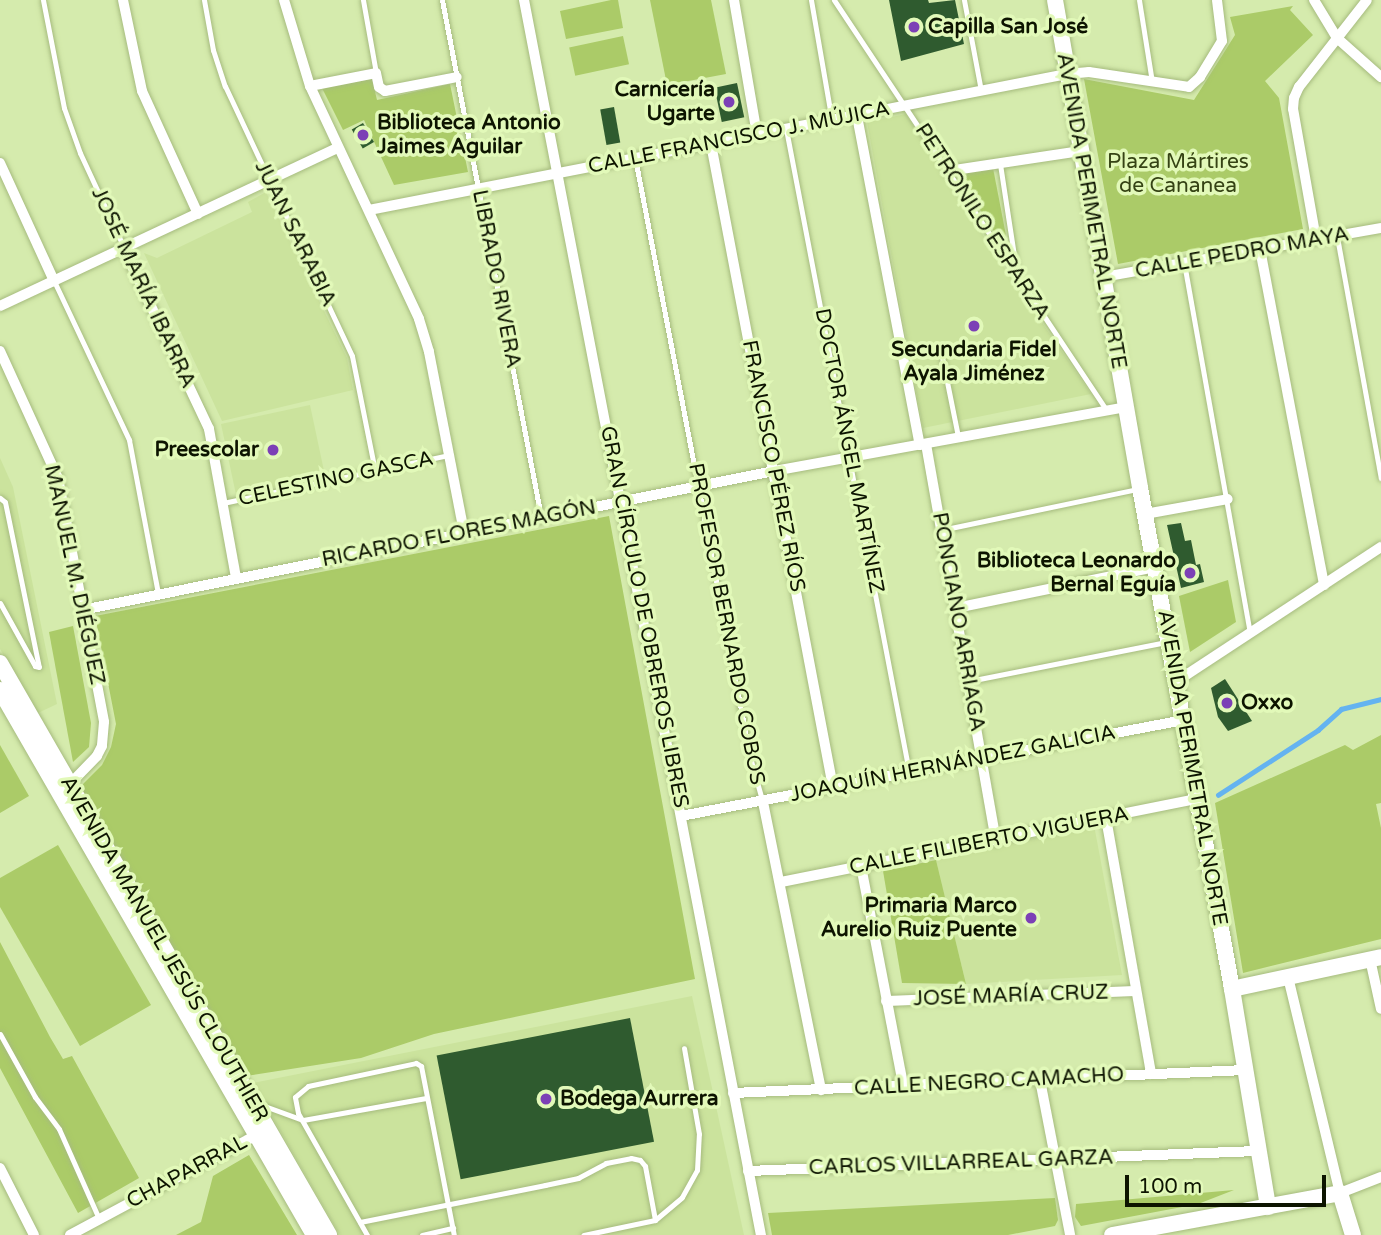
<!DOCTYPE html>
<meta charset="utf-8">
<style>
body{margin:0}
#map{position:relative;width:1381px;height:1235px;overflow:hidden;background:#d5ebad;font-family:"Varela Round",sans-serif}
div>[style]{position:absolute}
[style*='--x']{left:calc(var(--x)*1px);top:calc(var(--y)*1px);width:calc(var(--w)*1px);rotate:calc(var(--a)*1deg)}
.built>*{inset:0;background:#cbe39d;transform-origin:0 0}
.green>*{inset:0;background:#abcb68;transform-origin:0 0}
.stream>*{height:4.5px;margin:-2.25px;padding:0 2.25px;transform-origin:2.25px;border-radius:2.25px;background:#64b3f0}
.building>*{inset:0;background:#2f5b2f;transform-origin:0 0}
.roads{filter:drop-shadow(0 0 2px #a6bb7e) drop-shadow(0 0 2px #a6bb7e)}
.lane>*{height:5px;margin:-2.5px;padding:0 2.5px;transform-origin:2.5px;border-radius:2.5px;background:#fff}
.street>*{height:10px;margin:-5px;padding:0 5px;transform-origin:5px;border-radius:5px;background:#fff}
.secondary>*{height:16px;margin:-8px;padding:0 8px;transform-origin:8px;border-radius:8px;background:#fff}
.dots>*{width:19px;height:19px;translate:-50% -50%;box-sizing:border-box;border:4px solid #e2f9b9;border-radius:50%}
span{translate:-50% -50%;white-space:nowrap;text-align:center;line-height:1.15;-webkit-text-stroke:7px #e2f9b9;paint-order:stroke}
.poi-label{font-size:21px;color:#0d1400;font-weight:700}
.left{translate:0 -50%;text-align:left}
.right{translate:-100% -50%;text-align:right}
.street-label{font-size:21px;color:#0d1400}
.park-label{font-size:21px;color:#354314}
.scale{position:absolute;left:1125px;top:1175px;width:201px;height:32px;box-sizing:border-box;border:4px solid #0d1400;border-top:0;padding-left:9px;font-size:21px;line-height:24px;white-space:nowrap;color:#0d1400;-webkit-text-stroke:5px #e2f9b9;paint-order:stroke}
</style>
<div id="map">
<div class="built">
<i style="clip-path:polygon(906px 114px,997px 257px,1091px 394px,923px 428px,867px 122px)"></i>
<i style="clip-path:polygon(266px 192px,347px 358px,353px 390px,222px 421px,144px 253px,157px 258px,252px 212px,248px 202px)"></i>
<i style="left:310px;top:405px;width:73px;height:91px;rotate:78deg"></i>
<i style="clip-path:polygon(0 458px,13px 487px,57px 704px,38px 713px,0 649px)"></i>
<i style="clip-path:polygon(1094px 825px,1122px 975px,966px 984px,936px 860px)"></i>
<i style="clip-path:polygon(692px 996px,744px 1235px,340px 1235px,253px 1083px)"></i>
</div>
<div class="green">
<i style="clip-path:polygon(611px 0,618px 0,623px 28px,566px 39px,560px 11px)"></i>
<i style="clip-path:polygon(650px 0,711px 0,726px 74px,667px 85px)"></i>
<i style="clip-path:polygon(1293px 6px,1290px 10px,1313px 35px,1265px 81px,1279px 98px,1303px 229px,1118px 264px,1084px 79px,1194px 100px,1235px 35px,1230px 17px)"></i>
<i style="left:623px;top:36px;width:29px;height:55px;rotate:78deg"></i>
<i style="clip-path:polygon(372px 79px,377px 100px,450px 84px,468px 172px,394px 185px,364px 120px,343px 130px,322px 88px)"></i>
<i style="clip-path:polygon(993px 168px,1010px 256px,956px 173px)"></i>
<i style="clip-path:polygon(609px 516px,695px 979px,434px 1034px,361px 1058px,246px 1076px,82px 790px,83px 784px,102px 765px,111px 747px,116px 724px,95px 616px)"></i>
<i style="clip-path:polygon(1228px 580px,1236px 622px,1190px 652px,1179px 596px)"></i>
<i style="clip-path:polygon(73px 626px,91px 723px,89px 747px,73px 762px,49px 632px)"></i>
<i style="clip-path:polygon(1381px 735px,1381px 803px,1376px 804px,1381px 828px,1381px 939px,1243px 973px,1215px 803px,1345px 745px,1353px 750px)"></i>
<i style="clip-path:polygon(0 745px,29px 796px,0 813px)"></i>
<i style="clip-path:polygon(58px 845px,151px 1005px,80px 1046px,0 907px,0 878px)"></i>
<i style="clip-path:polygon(936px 860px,966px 984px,902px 983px,883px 871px)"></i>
<i style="clip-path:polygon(0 942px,50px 1037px,63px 1059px,72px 1056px,139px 1178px,78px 1213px,0 1068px)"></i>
<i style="clip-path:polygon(249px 1155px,297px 1235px,176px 1235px,201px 1222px,213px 1176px)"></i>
<i style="clip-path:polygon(1234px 1190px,1198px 1204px,1081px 1226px,1075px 1217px,1076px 1204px)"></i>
<i style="clip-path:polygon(1055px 1198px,1058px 1220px,1055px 1226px,1008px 1235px,772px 1235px,768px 1213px)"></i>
</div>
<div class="stream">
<i style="--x:1218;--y:795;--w:119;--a:-33"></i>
<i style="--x:1318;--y:730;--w:31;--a:-42"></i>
<i style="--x:1341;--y:709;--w:41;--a:-14"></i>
</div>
<div class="building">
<i style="clip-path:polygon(889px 0,928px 0,929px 3px,955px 0,964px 44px,901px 61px)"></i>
<i style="left:737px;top:83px;width:35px;height:23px;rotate:78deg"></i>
<i style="left:614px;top:107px;width:36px;height:14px;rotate:80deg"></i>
<i style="left:363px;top:123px;width:22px;height:13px;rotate:60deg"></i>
<i style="clip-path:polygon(1181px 523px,1185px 541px,1191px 540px,1196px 565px,1200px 564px,1204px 582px,1181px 588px,1167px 525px)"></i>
<i style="clip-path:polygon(1225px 679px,1252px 721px,1228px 731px,1218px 717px,1211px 688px)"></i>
<i style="left:630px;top:1018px;width:126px;height:197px;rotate:79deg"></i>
</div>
<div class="roads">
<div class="lane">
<i style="--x:43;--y:0;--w:110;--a:79"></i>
<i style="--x:64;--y:108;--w:48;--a:70.4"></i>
<i style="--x:80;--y:153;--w:105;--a:65.1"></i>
<i style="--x:204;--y:0;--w:51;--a:79.8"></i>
<i style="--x:213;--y:50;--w:38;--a:72"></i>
<i style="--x:225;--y:86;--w:298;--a:64.8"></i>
<i style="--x:352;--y:356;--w:117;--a:78.7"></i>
<i style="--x:363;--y:0;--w:74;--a:79.9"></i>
<i style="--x:442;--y:0;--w:526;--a:79.16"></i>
<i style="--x:811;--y:0;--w:123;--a:80.2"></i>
<i style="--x:834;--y:0;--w:492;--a:56.4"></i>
<i style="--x:964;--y:0;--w:93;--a:79.4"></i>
<i style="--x:1139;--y:0;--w:83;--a:81"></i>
<i style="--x:786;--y:129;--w:655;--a:79.17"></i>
<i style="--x:635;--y:158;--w:610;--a:79.13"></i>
<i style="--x:750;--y:757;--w:45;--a:74.4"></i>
<i style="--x:1000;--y:164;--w:112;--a:81.3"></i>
<i style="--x:1337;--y:237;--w:245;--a:79.7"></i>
<i style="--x:1184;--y:263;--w:375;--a:79.9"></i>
<i style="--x:54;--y:281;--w:176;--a:64.7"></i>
<i style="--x:129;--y:440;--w:157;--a:79.3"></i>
<i style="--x:942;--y:357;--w:81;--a:78.6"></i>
<i style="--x:0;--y:498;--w:6;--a:39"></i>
<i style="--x:5;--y:502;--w:168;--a:78.4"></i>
<i style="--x:223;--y:503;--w:230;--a:-12"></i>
<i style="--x:941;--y:530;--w:200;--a:-11.8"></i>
<i style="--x:0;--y:603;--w:72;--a:60.9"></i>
<i style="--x:35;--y:666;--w:4;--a:14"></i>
<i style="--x:969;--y:681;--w:201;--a:-11.2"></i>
<i style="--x:0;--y:1034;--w:72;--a:60.9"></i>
<i style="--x:35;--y:1097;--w:40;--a:53"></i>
<i style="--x:59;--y:1129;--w:98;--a:66"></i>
<i style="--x:259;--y:1104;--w:47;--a:20"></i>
<i style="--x:303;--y:1120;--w:125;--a:-10.1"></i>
<i style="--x:655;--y:1220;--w:35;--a:-40"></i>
<i style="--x:682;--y:1197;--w:31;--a:-61"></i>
<i style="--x:697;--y:1170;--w:36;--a:-87"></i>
<i style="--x:699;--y:1134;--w:87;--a:-99.9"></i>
<i style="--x:360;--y:1222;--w:189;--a:-11.3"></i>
<i style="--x:545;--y:1185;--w:34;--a:-12"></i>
<i style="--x:578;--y:1178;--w:32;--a:-28"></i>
<i style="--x:606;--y:1163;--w:25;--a:-11"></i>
<i style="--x:631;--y:1158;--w:9;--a:13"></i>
<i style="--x:640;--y:1160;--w:8;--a:50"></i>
<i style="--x:645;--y:1166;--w:55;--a:79.5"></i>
<i style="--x:655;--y:1220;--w:73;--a:168.1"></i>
<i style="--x:367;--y:1235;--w:140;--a:-119.5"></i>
<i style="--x:298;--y:1113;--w:16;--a:-101"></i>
<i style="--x:295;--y:1097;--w:17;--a:-40"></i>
<i style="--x:308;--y:1086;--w:110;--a:-12"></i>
<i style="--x:416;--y:1063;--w:6;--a:31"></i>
<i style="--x:421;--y:1066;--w:172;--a:79"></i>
<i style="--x:422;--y:1235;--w:32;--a:-13"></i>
</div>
<div class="street">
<i style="--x:123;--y:0;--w:93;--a:78.2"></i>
<i style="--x:142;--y:91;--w:135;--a:65.5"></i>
<i style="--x:284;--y:0;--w:90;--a:73.2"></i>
<i style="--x:310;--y:86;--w:257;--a:64.9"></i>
<i style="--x:419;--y:319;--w:34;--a:73"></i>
<i style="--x:429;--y:352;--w:183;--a:79"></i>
<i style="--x:524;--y:0;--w:1258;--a:79.14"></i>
<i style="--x:734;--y:0;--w:137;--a:80.3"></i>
<i style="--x:1314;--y:0;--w:44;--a:58.8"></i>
<i style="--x:1337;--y:38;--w:59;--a:41.6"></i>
<i style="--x:310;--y:86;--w:67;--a:-11.1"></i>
<i style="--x:376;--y:73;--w:14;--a:78"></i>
<i style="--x:379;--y:87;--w:7;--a:34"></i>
<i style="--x:385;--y:91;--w:73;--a:-11"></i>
<i style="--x:857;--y:116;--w:335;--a:79.2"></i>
<i style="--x:711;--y:144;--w:654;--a:79.26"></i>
<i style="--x:0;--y:163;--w:130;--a:65.4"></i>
<i style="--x:948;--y:171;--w:134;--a:-8.6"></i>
<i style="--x:369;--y:210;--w:711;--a:-11.03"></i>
<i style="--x:1067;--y:74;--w:22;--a:-5"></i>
<i style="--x:1089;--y:72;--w:101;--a:8.5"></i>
<i style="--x:1189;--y:87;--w:15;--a:-42"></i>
<i style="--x:1200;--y:77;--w:42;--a:-58.6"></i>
<i style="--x:1222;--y:41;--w:41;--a:-97"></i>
<i style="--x:1316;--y:239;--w:132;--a:-100"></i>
<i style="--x:1293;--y:109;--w:11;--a:-85"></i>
<i style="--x:1294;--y:98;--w:12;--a:-66"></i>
<i style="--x:1299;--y:87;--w:110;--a:-52"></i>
<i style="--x:124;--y:249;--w:199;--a:64.7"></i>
<i style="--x:209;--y:429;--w:151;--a:79.7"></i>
<i style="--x:1260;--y:249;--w:342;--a:79.2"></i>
<i style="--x:1103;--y:277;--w:282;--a:-10"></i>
<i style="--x:0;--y:306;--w:373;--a:-25.1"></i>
<i style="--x:0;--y:351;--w:140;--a:65.5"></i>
<i style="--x:58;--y:478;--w:248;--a:79.3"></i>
<i style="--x:104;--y:722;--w:24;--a:95"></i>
<i style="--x:102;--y:746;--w:11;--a:117"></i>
<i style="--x:97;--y:756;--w:43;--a:134.1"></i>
<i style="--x:926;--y:444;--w:403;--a:80"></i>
<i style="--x:1145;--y:514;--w:84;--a:-10.2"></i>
<i style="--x:956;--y:608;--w:203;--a:-11.6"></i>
<i style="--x:82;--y:610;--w:706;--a:-11.36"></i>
<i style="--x:774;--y:471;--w:358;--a:-10.3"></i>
<i style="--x:1177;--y:681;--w:244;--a:-33.3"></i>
<i style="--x:763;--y:802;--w:294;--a:78.6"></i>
<i style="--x:681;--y:816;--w:512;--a:-10.81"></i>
<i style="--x:1106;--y:818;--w:260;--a:80"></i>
<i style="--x:861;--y:866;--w:222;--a:79.1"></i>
<i style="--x:781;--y:882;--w:424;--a:-11.3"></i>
<i style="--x:1370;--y:959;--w:51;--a:77.6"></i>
<i style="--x:1288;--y:977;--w:222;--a:76.5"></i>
<i style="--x:1340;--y:1193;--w:44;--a:-21.3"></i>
<i style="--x:886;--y:1001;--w:250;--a:-2.3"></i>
<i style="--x:1040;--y:1080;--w:158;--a:79"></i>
<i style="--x:733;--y:1093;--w:513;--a:-2.57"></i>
<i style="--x:0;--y:1168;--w:75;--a:63.1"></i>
<i style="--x:748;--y:1171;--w:510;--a:-2.25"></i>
<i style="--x:70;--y:1235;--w:218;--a:-28.2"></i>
</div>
<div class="secondary">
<i style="--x:1055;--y:0;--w:495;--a:80.1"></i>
<i style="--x:1140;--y:488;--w:509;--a:79.59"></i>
<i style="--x:1232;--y:989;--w:221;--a:80.6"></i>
<i style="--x:0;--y:663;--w:660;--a:60.09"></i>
<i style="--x:0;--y:690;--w:629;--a:60.05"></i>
<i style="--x:1232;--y:989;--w:152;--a:-12.1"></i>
<i style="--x:1112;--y:1235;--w:232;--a:-10.4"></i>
<i style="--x:1340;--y:1193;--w:44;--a:72.8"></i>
</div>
</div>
<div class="dots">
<i style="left:914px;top:27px;background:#7c40b6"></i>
<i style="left:729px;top:102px;background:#7c40b6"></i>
<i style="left:363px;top:135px;background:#7c40b6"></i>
<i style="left:974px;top:326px;background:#7c40b6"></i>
<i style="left:273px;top:450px;background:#7c40b6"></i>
<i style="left:1190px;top:573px;background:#7c40b6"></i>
<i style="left:1227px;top:703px;background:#7c40b6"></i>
<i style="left:1031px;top:918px;background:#7c40b6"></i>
<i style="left:546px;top:1099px;background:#7c40b6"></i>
</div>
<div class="poi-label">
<span class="left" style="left:928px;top:27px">Capilla San José</span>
<span class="right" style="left:715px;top:102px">Carnicería<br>Ugarte</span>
<span class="left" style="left:377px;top:135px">Biblioteca Antonio<br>Jaimes Aguilar</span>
<span style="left:974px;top:362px">Secundaria Fidel<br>Ayala Jiménez</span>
<span class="right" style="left:259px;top:450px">Preescolar</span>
<span class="right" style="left:1176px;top:573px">Biblioteca Leonardo<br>Bernal Eguía</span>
<span class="left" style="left:1241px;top:703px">Oxxo</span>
<span class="right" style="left:1017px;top:918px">Primaria Marco<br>Aurelio Ruiz Puente</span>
<span class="left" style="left:560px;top:1099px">Bodega Aurrera</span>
</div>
<div class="street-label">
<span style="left:739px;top:138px;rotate:-11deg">CALLE FRANCISCO J. MÚJICA</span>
<span style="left:1091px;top:211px;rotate:80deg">AVENIDA PERIMETRAL NORTE</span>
<span style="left:982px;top:222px;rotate:57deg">PETRONILO ESPARZA</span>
<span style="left:295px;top:234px;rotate:64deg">JUAN SARABIA</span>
<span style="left:1242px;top:253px;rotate:-10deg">CALLE PEDRO MAYA</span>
<span style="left:496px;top:279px;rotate:79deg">LIBRADO RIVERA</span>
<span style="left:143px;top:288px;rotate:65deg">JOSÉ MARÍA IBARRA</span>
<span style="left:849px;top:451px;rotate:79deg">DOCTOR ÁNGEL MARTÍNEZ</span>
<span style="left:773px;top:466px;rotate:79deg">FRANCISCO PÉREZ RÍOS</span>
<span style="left:336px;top:479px;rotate:-12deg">CELESTINO GASCA</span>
<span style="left:459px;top:534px;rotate:-11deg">RICARDO FLORES MAGÓN</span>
<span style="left:74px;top:575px;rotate:78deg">MANUEL M. DIÉGUEZ</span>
<span style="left:644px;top:617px;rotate:79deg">GRAN CÍRCULO DE OBREROS LIBRES</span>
<span style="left:958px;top:622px;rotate:80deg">PONCIANO ARRIAGA</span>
<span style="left:726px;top:624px;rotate:79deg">PROFESOR BERNARDO COBOS</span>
<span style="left:953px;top:764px;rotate:-11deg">JOAQUÍN HERNÁNDEZ GALICIA</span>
<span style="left:1192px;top:768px;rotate:80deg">AVENIDA PERIMETRAL NORTE</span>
<span style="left:989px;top:841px;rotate:-11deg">CALLE FILIBERTO VIGUERA</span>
<span style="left:164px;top:949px;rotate:60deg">AVENIDA MANUEL JESÚS CLOUTHIER</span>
<span style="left:1011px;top:996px;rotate:-2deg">JOSÉ MARÍA CRUZ</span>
<span style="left:989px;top:1082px;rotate:-3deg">CALLE NEGRO CAMACHO</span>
<span style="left:961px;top:1163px;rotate:-2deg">CARLOS VILLARREAL GARZA</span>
<span style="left:187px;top:1172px;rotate:-28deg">CHAPARRAL</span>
</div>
<div class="park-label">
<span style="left:1178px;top:174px">Plaza Mártires<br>de Cananea</span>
</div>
<div class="scale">100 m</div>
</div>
